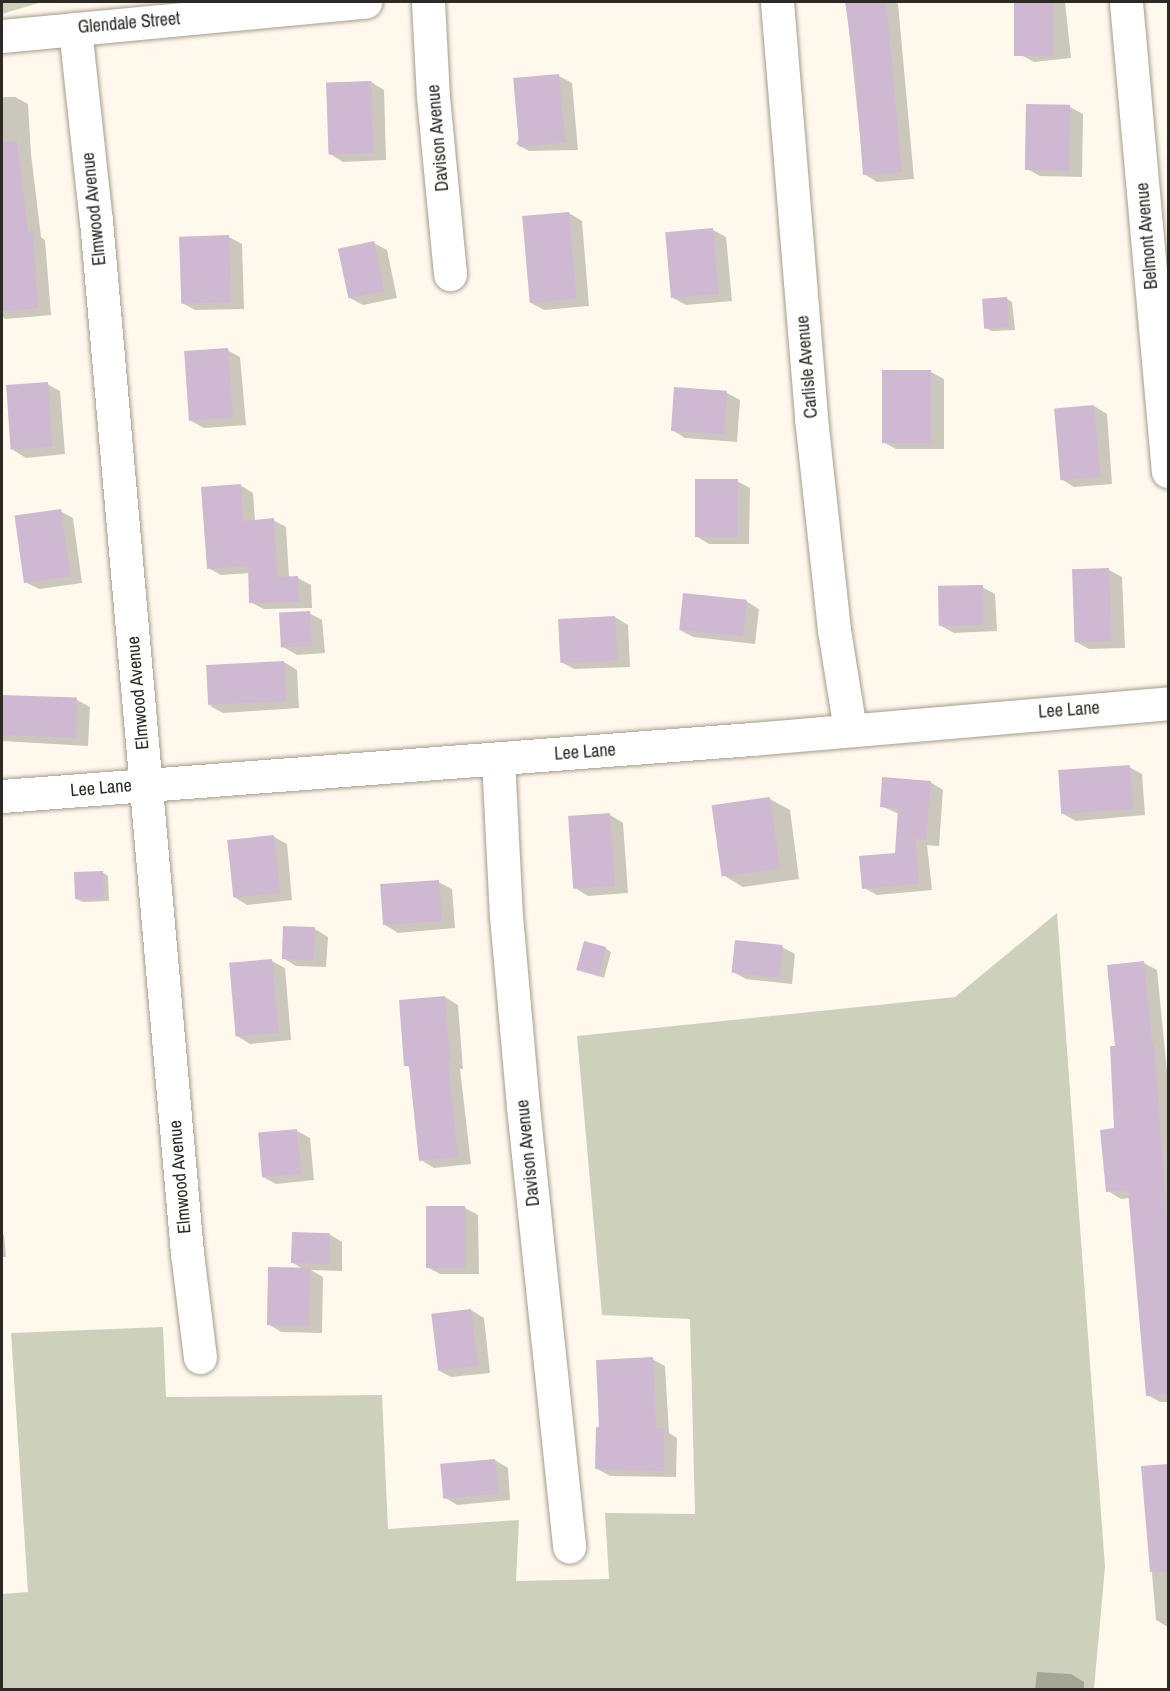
<!DOCTYPE html>
<style>
body{margin:0}
#map{position:relative;width:1170px;height:1691px;overflow:hidden;background:#fff9ed;font-family:"Archivo Narrow",sans-serif}
div>[style]{position:absolute}
[style*='--x']{left:calc(var(--x)*1px);top:calc(var(--y)*1px);width:calc(var(--w)*1px);rotate:calc(var(--a)*1deg)}
.green>*{inset:0;background:#cdd1bc}
.shadow>*{inset:0;background:#0003}
.building>*{inset:0;background:#cfb8d2;transform-origin:0 0}
.roads{filter:drop-shadow(0 0 2px #a39d8e) drop-shadow(0 0 2px #a39d8e)}
.street>*{height:33px;margin:-16.5px;padding:0 16.5px;transform-origin:16.5px;border-radius:16.5px;background:#fff}
span{translate:-50% -50%;white-space:nowrap;text-align:center;line-height:1.15;-webkit-text-stroke:6px #fff;paint-order:stroke}
.street-label{font-size:18px;color:#2d2a24}
.frame{position:absolute;inset:0;border:3px solid #2d2a24;pointer-events:none}
</style>
<div id="map">
<div class="green">
<i style="clip-path:polygon(2px 2px,42px 2px,2px 14px)"></i>
<i style="clip-path:polygon(1057px 913px,1105px 1567px,1094px 1689px,2px 1689px,2px 1594px,28px 1592px,11px 1333px,163px 1327px,166px 1397px,382px 1395px,388px 1529px,519px 1520px,516px 1581px,609px 1579px,605px 1513px,695px 1514px,690px 1319px,602px 1315px,577px 1036px,955px 997px)"></i>
</div>
<div class="shadow">
<i style="clip-path:polygon(846px 2px,892px 2px,898px 4px,914px 179px,877px 182px,864px 174px)"></i>
<i style="clip-path:polygon(1015px 2px,1065px 2px,1071px 58px,1034px 62px,1021px 55px)"></i>
<i style="clip-path:polygon(559px 76px,572px 83px,578px 150px,529px 151px,516px 144px)"></i>
<i style="clip-path:polygon(371px 82px,384px 90px,386px 160px,343px 162px,330px 154px)"></i>
<i style="clip-path:polygon(2px 97px,15px 97px,28px 104px,31px 154px,41px 237px,45px 240px,51px 315px,5px 319px,2px 316px)"></i>
<i style="clip-path:polygon(1070px 107px,1083px 114px,1082px 177px,1040px 176px,1027px 169px)"></i>
<i style="clip-path:polygon(569px 213px,582px 221px,589px 306px,544px 310px,531px 303px)"></i>
<i style="clip-path:polygon(713px 230px,726px 237px,732px 301px,686px 305px,673px 298px)"></i>
<i style="clip-path:polygon(229px 237px,242px 244px,244px 309px,195px 310px,182px 303px)"></i>
<i style="clip-path:polygon(374px 243px,387px 250px,397px 298px,363px 305px,350px 298px)"></i>
<i style="clip-path:polygon(1006px 298px,1012px 302px,1015px 330px,992px 331px,986px 328px)"></i>
<i style="clip-path:polygon(227px 350px,240px 357px,246px 425px,204px 428px,191px 421px)"></i>
<i style="clip-path:polygon(883px 372px,931px 372px,944px 379px,944px 449px,896px 449px,883px 442px)"></i>
<i style="clip-path:polygon(47px 384px,60px 391px,65px 454px,26px 458px,13px 450px)"></i>
<i style="clip-path:polygon(727px 393px,740px 400px,737px 442px,685px 438px,672px 430px)"></i>
<i style="clip-path:polygon(1094px 406px,1107px 414px,1112px 484px,1074px 487px,1061px 479px)"></i>
<i style="clip-path:polygon(737px 481px,750px 488px,749px 544px,709px 544px,696px 536px)"></i>
<i style="clip-path:polygon(240px 485px,253px 493px,255px 521px,273px 520px,286px 527px,289px 578px,298px 578px,311px 585px,312px 608px,264px 609px,250px 602px,250px 573px,221px 575px,208px 568px)"></i>
<i style="clip-path:polygon(60px 511px,73px 518px,82px 583px,39px 589px,25px 582px)"></i>
<i style="clip-path:polygon(1109px 570px,1122px 577px,1125px 648px,1089px 649px,1076px 642px)"></i>
<i style="clip-path:polygon(982px 587px,995px 594px,997px 631px,954px 633px,941px 626px)"></i>
<i style="clip-path:polygon(746px 601px,759px 609px,755px 644px,693px 637px,680px 630px)"></i>
<i style="clip-path:polygon(309px 613px,322px 620px,325px 653px,297px 655px,283px 647px)"></i>
<i style="clip-path:polygon(615px 617px,628px 625px,630px 667px,574px 669px,561px 662px)"></i>
<i style="clip-path:polygon(284px 662px,297px 670px,299px 708px,223px 713px,210px 706px)"></i>
<i style="clip-path:polygon(2px 696px,77px 700px,90px 707px,88px 746px,2px 741px)"></i>
<i style="clip-path:polygon(1129px 767px,1142px 774px,1145px 815px,1076px 821px,1063px 814px)"></i>
<i style="clip-path:polygon(930px 782px,943px 790px,939px 846px,927px 845px,932px 890px,877px 895px,864px 888px,896px 854px,899px 814px,881px 806px)"></i>
<i style="clip-path:polygon(770px 799px,790px 810px,799px 879px,743px 887px,723px 875px)"></i>
<i style="clip-path:polygon(610px 815px,623px 823px,628px 893px,588px 896px,575px 888px)"></i>
<i style="clip-path:polygon(274px 837px,287px 844px,292px 900px,247px 905px,234px 897px)"></i>
<i style="clip-path:polygon(102px 872px,108px 876px,109px 901px,83px 902px,76px 899px)"></i>
<i style="clip-path:polygon(438px 882px,452px 889px,455px 928px,398px 933px,385px 925px)"></i>
<i style="clip-path:polygon(315px 929px,328px 937px,326px 967px,296px 966px,283px 958px)"></i>
<i style="clip-path:polygon(782px 947px,795px 954px,792px 984px,746px 979px,733px 972px)"></i>
<i style="clip-path:polygon(605px 948px,611px 952px,604px 978px,578px 969px)"></i>
<i style="clip-path:polygon(272px 961px,285px 968px,291px 1040px,250px 1044px,237px 1036px)"></i>
<i style="clip-path:polygon(1144px 963px,1157px 970px,1168px 1082px,1168px 1402px,1160px 1402px,1147px 1395px,1130px 1198px,1121px 1199px,1108px 1191px)"></i>
<i style="clip-path:polygon(445px 997px,458px 1005px,463px 1069px,460px 1069px,471px 1164px,434px 1168px,421px 1160px,411px 1068px,406px 1065px)"></i>
<i style="clip-path:polygon(297px 1131px,310px 1138px,314px 1180px,276px 1184px,263px 1177px)"></i>
<i style="clip-path:polygon(465px 1208px,478px 1215px,479px 1274px,440px 1274px,427px 1267px)"></i>
<i style="clip-path:polygon(2px 1233px,4px 1235px,6px 1257px,2px 1257px)"></i>
<i style="clip-path:polygon(329px 1234px,342px 1242px,342px 1271px,311px 1270px,323px 1277px,322px 1333px,281px 1332px,268px 1324px,305px 1270px,293px 1263px)"></i>
<i style="clip-path:polygon(471px 1310px,484px 1318px,490px 1373px,451px 1377px,438px 1370px)"></i>
<i style="clip-path:polygon(652px 1359px,665px 1366px,669px 1433px,677px 1438px,676px 1477px,610px 1476px,597px 1469px)"></i>
<i style="clip-path:polygon(495px 1460px,508px 1468px,510px 1500px,457px 1505px,444px 1497px)"></i>
<i style="clip-path:polygon(1168px 1466px,1168px 1627px,1156px 1620px,1143px 1468px)"></i>
<i style="clip-path:polygon(1037px 1672px,1071px 1674px,1084px 1682px,1084px 1690px,1035px 1690px)"></i>
</div>
<div class="building">
<i style="clip-path:polygon(845px 2px,886px 2px,902px 172px,863px 175px,855px 70px)"></i>
<i style="left:1014px;top:2px;width:39px;height:54px"></i>
<i style="left:559px;top:74px;width:69px;height:46px;rotate:85deg"></i>
<i style="left:371px;top:81px;width:72px;height:45px;rotate:88deg"></i>
<i style="left:1026px;top:104px;width:44px;height:66px;rotate:1deg"></i>
<i style="clip-path:polygon(17px 141px,28px 231px,33px 231px,38px 308px,2px 311px,2px 142px)"></i>
<i style="left:569px;top:212px;width:87px;height:47px;rotate:85deg"></i>
<i style="left:713px;top:228px;width:66px;height:48px;rotate:85deg"></i>
<i style="left:229px;top:235px;width:67px;height:50px;rotate:88deg"></i>
<i style="left:374px;top:241px;width:51px;height:37px;rotate:78deg"></i>
<i style="left:1007px;top:297px;width:30px;height:25px;rotate:86deg"></i>
<i style="left:228px;top:348px;width:70px;height:44px;rotate:86deg"></i>
<i style="left:882px;top:370px;width:49px;height:73px"></i>
<i style="left:48px;top:382px;width:65px;height:42px;rotate:86deg"></i>
<i style="left:674px;top:387px;width:53px;height:44px;rotate:4deg"></i>
<i style="left:1094px;top:405px;width:72px;height:40px;rotate:85deg"></i>
<i style="left:695px;top:479px;width:43px;height:58px"></i>
<i style="clip-path:polygon(241px 484px,243px 521px,274px 518px,277px 577px,298px 576px,299px 602px,249px 603px,248px 566px,207px 569px,201px 487px)"></i>
<i style="left:61px;top:509px;width:68px;height:47px;rotate:82deg"></i>
<i style="left:1109px;top:568px;width:73px;height:37px;rotate:88deg"></i>
<i style="left:983px;top:585px;width:40px;height:45px;rotate:89deg"></i>
<i style="left:683px;top:593px;width:64px;height:37px;rotate:6deg"></i>
<i style="left:310px;top:611px;width:35px;height:31px;rotate:87deg"></i>
<i style="left:615px;top:616px;width:44px;height:57px;rotate:87deg"></i>
<i style="left:284px;top:661px;width:40px;height:78px;rotate:87deg"></i>
<i style="left:2px;top:695px;width:75px;height:40px;rotate:2deg"></i>
<i style="left:1130px;top:765px;width:44px;height:72px;rotate:86deg"></i>
<i style="clip-path:polygon(882px 777px,931px 781px,926px 840px,915px 839px,919px 883px,862px 889px,859px 856px,895px 853px,898px 809px,880px 807px)"></i>
<i style="left:770px;top:797px;width:72px;height:59px;rotate:82deg"></i>
<i style="left:610px;top:813px;width:73px;height:42px;rotate:86deg"></i>
<i style="left:274px;top:835px;width:58px;height:47px;rotate:84deg"></i>
<i style="left:103px;top:871px;width:27px;height:29px;rotate:88deg"></i>
<i style="left:439px;top:880px;width:41px;height:59px;rotate:86deg"></i>
<i style="left:283px;top:926px;width:32px;height:33px;rotate:2deg"></i>
<i style="left:735px;top:940px;width:48px;height:33px;rotate:6deg"></i>
<i style="left:584px;top:941px;width:23px;height:30px;rotate:15deg"></i>
<i style="left:272px;top:959px;width:74px;height:43px;rotate:85deg"></i>
<i style="clip-path:polygon(1144px 961px,1152px 1044px,1154px 1044px,1168px 1235px,1168px 1394px,1146px 1396px,1128px 1190px,1106px 1192px,1100px 1130px,1114px 1128px,1110px 1046px,1115px 1046px,1107px 965px)"></i>
<i style="clip-path:polygon(445px 996px,450px 1062px,448px 1062px,458px 1157px,419px 1161px,409px 1066px,404px 1066px,399px 1000px)"></i>
<i style="left:297px;top:1129px;width:45px;height:39px;rotate:85deg"></i>
<i style="left:426px;top:1206px;width:39px;height:62px"></i>
<i style="left:292px;top:1232px;width:38px;height:31px;rotate:2deg"></i>
<i style="left:268px;top:1267px;width:42px;height:58px;rotate:1deg"></i>
<i style="left:471px;top:1309px;width:57px;height:40px;rotate:83deg"></i>
<i style="clip-path:polygon(653px 1357px,656px 1428px,664px 1429px,664px 1471px,595px 1469px,596px 1427px,599px 1427px,596px 1360px)"></i>
<i style="left:495px;top:1459px;width:35px;height:55px;rotate:85deg"></i>
<i style="clip-path:polygon(1168px 1464px,1168px 1572px,1150px 1572px,1141px 1466px)"></i>
</div>
<div class="roads">
<div class="street">
<i style="--x:428;--y:2;--w:95;--a:87"></i>
<i style="--x:433;--y:97;--w:178;--a:84.5"></i>
<i style="--x:777;--y:2;--w:417;--a:85.3"></i>
<i style="--x:811;--y:418;--w:213;--a:83.8"></i>
<i style="--x:834;--y:630;--w:101;--a:80.9"></i>
<i style="--x:1126;--y:2;--w:471;--a:84.9"></i>
<i style="--x:75;--y:29;--w:193;--a:83.8"></i>
<i style="--x:96;--y:221;--w:1036;--a:84.96"></i>
<i style="--x:187;--y:1253;--w:105;--a:82.9"></i>
<i style="--x:2;--y:36;--w:365;--a:-5.4"></i>
<i style="--x:498;--y:759;--w:157;--a:87.1"></i>
<i style="--x:506;--y:916;--w:192;--a:84.9"></i>
<i style="--x:523;--y:1107;--w:442;--a:84"></i>
<i style="--x:2;--y:796;--w:752;--a:-4.35"></i>
<i style="--x:752;--y:739;--w:418;--a:-4.9"></i>
</div>
</div>
<div class="street-label">
<span style="left:129px;top:23px;rotate:-5deg">Glendale Street</span>
<span style="left:438px;top:138px;rotate:-95deg">Davison Avenue</span>
<span style="left:94px;top:209px;rotate:-96deg">Elmwood Avenue</span>
<span style="left:1147px;top:236px;rotate:-95deg">Belmont Avenue</span>
<span style="left:807px;top:367px;rotate:-95deg">Carlisle Avenue</span>
<span style="left:138px;top:693px;rotate:-95deg">Elmwood Avenue</span>
<span style="left:1069px;top:710px;rotate:-4deg">Lee Lane</span>
<span style="left:585px;top:752px;rotate:-4deg">Lee Lane</span>
<span style="left:101px;top:788px;rotate:-5deg">Lee Lane</span>
<span style="left:528px;top:1153px;rotate:-96deg">Davison Avenue</span>
<span style="left:180px;top:1177px;rotate:-95deg">Elmwood Avenue</span>
</div>
<div class="frame"></div>
</div>
